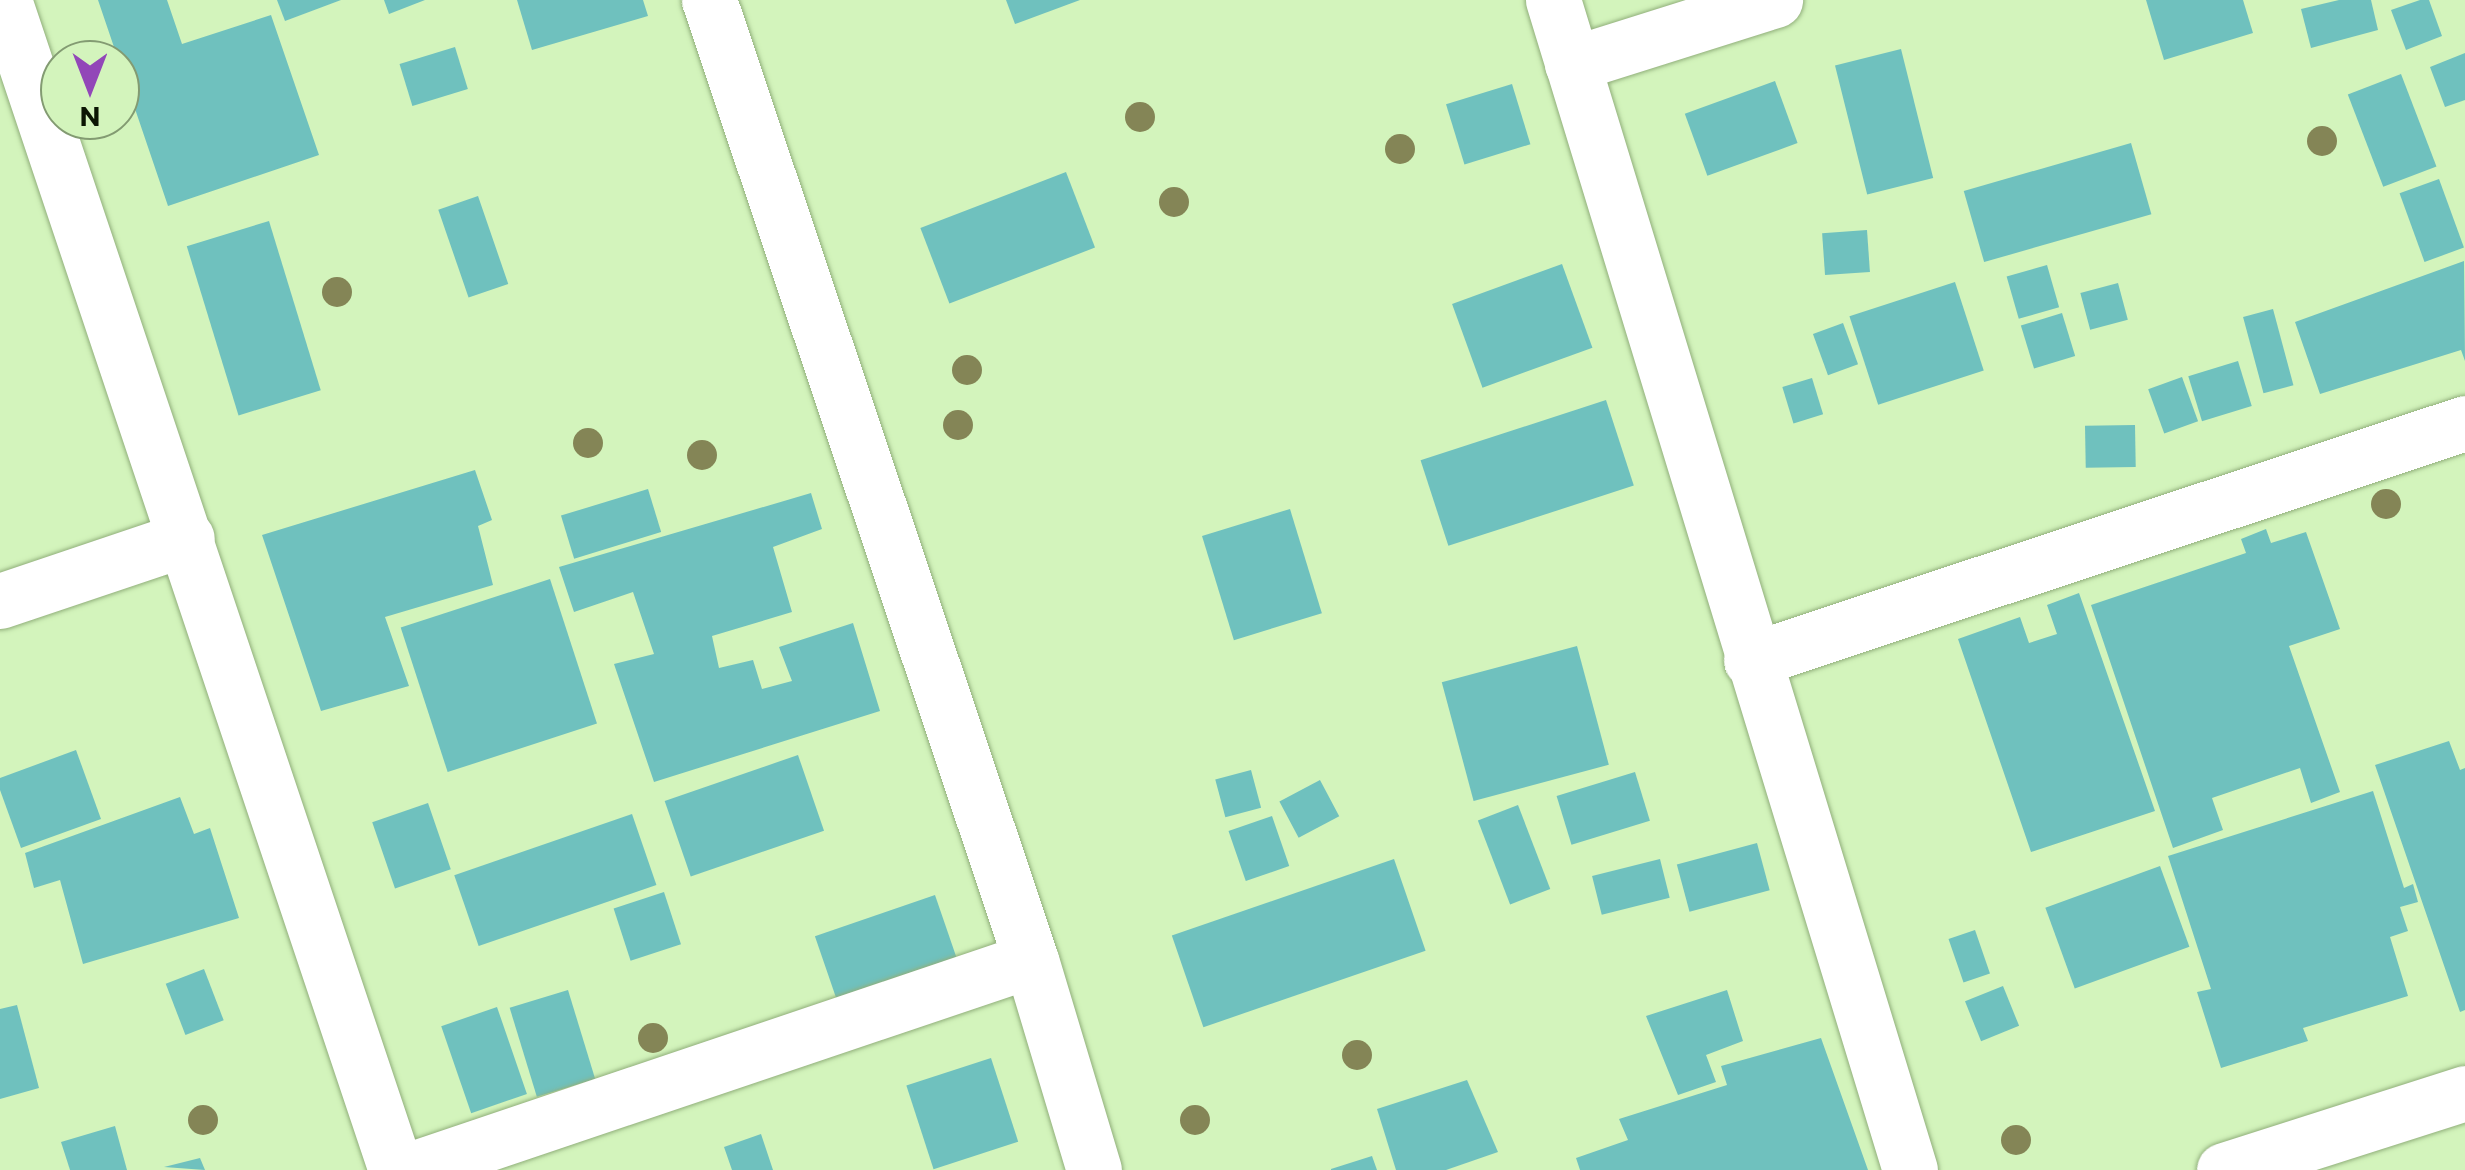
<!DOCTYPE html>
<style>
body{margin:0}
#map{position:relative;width:2465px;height:1170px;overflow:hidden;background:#d3f4bc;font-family:Commissioner,sans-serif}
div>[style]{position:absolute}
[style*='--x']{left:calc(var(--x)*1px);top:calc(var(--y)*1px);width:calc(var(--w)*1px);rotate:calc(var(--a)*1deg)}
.building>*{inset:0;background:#6fc1be;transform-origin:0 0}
.roads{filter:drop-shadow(0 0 2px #91af7b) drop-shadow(0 0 2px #91af7b)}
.minor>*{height:55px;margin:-27.5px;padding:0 27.5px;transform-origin:27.5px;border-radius:27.5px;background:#fff}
.tertiary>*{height:55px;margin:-27.5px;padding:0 27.5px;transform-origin:27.5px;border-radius:27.5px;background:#fff}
.trees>*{width:30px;height:30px;margin:-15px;border-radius:50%;background:#848556}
span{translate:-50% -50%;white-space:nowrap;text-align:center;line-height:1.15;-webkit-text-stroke:8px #d3f4bc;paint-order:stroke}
.north{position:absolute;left:40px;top:40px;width:100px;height:100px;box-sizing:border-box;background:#d3f4bc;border:2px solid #839b72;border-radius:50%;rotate:180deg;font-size:28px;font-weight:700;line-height:40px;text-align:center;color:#0b1603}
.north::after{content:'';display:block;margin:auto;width:35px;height:45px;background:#9247b8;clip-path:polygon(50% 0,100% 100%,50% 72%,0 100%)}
</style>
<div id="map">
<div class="building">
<i style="clip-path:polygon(98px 0,167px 0,182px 44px,271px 15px,319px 155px,168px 206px)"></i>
<i style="clip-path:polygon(277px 0,341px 0,285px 21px)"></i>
<i style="clip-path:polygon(384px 0,425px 0,389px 14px)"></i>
<i style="clip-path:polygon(517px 0,643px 0,648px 16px,532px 50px)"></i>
<i style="clip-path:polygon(1006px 0,1080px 0,1015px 24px)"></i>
<i style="clip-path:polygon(2146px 0,2243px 0,2253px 33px,2164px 60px)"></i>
<i style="clip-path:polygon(2339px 0,2371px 0,2378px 30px,2311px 48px,2301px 9px)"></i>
<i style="clip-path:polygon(2420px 0,2429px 0,2442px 36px,2406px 50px,2391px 10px)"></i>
<i style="left:455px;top:47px;width:44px;height:58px;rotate:73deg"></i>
<i style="left:1901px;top:49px;width:133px;height:68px;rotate:76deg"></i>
<i style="clip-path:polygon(2465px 53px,2465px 100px,2445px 107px,2430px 67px)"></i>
<i style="left:2401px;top:74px;width:99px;height:57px;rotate:69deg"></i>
<i style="left:1775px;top:81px;width:66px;height:96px;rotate:70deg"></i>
<i style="left:1512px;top:84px;width:63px;height:69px;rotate:73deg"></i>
<i style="left:2131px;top:143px;width:74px;height:174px;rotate:74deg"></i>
<i style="left:1066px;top:172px;width:81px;height:156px;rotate:69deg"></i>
<i style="left:2439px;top:179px;width:73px;height:42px;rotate:70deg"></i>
<i style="left:478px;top:196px;width:93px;height:42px;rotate:71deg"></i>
<i style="left:269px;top:221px;width:177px;height:86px;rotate:73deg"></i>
<i style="left:1867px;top:230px;width:42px;height:45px;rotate:86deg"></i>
<i style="clip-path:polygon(2464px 261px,2465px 361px,2461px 350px,2320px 394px,2295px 322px)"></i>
<i style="left:1562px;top:264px;width:89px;height:117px;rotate:70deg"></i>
<i style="left:2047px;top:265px;width:44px;height:42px;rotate:74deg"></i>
<i style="left:1955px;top:282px;width:93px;height:111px;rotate:72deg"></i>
<i style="left:2118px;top:283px;width:38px;height:39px;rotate:75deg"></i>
<i style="left:2273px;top:309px;width:79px;height:31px;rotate:75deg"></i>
<i style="left:2062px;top:313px;width:45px;height:43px;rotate:73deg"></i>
<i style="left:1843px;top:323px;width:44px;height:32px;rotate:70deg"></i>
<i style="left:2238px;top:361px;width:47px;height:52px;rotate:73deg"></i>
<i style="left:2182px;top:377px;width:47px;height:36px;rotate:70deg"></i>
<i style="left:1812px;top:378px;width:38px;height:31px;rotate:73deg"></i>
<i style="left:1606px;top:400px;width:90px;height:195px;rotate:72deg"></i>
<i style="left:2135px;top:425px;width:42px;height:50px;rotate:89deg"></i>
<i style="clip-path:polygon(475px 470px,492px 520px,478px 526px,493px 585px,385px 617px,409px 686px,321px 711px,262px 535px)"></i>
<i style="left:648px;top:489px;width:45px;height:91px;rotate:73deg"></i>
<i style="clip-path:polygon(811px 493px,822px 529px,773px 547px,792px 612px,712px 636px,719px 668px,753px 660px,762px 689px,792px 681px,779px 647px,853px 623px,880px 711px,654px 782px,614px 664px,654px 654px,633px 592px,574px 612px,559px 567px)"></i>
<i style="left:1290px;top:509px;width:109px;height:92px;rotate:73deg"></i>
<i style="clip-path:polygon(2266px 529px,2271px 543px,2306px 532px,2340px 629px,2289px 646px,2340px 792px,2311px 803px,2300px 768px,2212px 798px,2223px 830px,2173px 848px,2091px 605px,2246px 553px,2241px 539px)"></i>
<i style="left:550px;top:579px;width:152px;height:157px;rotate:72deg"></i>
<i style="clip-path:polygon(2079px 593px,2155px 811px,2031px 852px,1958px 639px,2020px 617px,2029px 643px,2057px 634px,2047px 605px)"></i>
<i style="left:1577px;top:646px;width:123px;height:140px;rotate:75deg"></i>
<i style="clip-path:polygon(2449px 741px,2460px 770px,2465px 768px,2465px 1010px,2460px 1012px,2375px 765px)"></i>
<i style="clip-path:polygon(76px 750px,101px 819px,21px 848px,0 790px,0 778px)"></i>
<i style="left:798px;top:755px;width:80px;height:141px;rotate:71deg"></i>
<i style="left:1251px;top:770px;width:39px;height:37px;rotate:75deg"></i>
<i style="left:1635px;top:772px;width:51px;height:82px;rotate:73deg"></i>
<i style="left:1320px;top:780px;width:41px;height:46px;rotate:62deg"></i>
<i style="clip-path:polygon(2373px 791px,2404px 888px,2413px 884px,2418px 902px,2400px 907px,2408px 931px,2390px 937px,2408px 996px,2303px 1028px,2308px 1041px,2221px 1068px,2197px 992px,2211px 989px,2168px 856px)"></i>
<i style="clip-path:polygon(180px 797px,194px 834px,210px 828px,239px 918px,83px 964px,60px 880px,34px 888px,25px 853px)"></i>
<i style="left:428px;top:803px;width:70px;height:59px;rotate:71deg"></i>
<i style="left:1518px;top:805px;width:90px;height:43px;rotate:69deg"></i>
<i style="left:632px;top:814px;width:75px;height:188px;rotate:71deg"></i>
<i style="left:1272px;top:816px;width:53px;height:46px;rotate:71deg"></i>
<i style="left:1757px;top:843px;width:49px;height:83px;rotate:75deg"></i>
<i style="left:1394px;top:859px;width:97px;height:235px;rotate:71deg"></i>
<i style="left:1660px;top:859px;width:40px;height:70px;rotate:76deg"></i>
<i style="left:2160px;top:866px;width:86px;height:122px;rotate:70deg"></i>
<i style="left:664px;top:892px;width:55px;height:53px;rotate:72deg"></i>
<i style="left:935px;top:895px;width:71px;height:127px;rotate:71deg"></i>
<i style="left:1975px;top:930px;width:46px;height:28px;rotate:71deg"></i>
<i style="left:204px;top:969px;width:55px;height:41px;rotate:69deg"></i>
<i style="left:2003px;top:986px;width:43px;height:41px;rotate:68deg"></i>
<i style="left:568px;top:990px;width:93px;height:61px;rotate:73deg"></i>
<i style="clip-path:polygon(1727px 990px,1743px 1041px,1706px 1055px,1716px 1082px,1678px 1095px,1646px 1016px)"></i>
<i style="clip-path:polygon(17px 1005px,39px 1088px,0 1099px,0 1009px)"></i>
<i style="left:497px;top:1007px;width:92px;height:59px;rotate:71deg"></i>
<i style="clip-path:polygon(1821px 1038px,1868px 1170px,1580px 1170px,1576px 1158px,1628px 1140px,1619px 1119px,1727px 1085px,1721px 1066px)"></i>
<i style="left:991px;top:1058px;width:88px;height:89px;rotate:72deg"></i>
<i style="clip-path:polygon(1467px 1080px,1498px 1152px,1446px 1170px,1396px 1170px,1377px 1109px)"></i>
<i style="clip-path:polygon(115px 1126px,127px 1170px,70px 1170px,61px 1142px)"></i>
<i style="clip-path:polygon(761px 1134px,773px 1170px,732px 1170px,724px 1147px)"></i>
<i style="clip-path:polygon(1372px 1156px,1377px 1170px,1331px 1170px,1331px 1169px)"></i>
<i style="clip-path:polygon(200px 1158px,205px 1170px,164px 1167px)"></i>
</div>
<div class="roads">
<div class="minor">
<i style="--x:4;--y:0;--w:1234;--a:71.48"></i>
<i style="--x:709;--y:0;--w:1013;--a:71.46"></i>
<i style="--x:1031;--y:960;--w:219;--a:73.3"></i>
<i style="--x:1553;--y:0;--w:1223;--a:73.03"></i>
<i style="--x:1572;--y:64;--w:213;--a:-17.5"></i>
<i style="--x:0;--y:601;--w:197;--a:-18.6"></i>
<i style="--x:1751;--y:660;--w:752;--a:-18.36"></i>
<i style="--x:409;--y:1170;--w:656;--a:-18.66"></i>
</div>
<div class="tertiary">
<i style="--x:2224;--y:1170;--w:253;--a:-17.7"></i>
</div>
</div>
<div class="trees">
<i style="left:1140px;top:117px"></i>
<i style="left:2322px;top:141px"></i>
<i style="left:1400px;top:149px"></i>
<i style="left:1174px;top:202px"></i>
<i style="left:337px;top:292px"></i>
<i style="left:967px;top:370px"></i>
<i style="left:958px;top:425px"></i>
<i style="left:588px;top:443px"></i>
<i style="left:702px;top:455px"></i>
<i style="left:2386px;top:504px"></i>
<i style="left:653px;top:1038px"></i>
<i style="left:1357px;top:1055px"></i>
<i style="left:203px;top:1120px"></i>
<i style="left:1195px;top:1120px"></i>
<i style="left:2016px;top:1140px"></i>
</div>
<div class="north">N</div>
</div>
